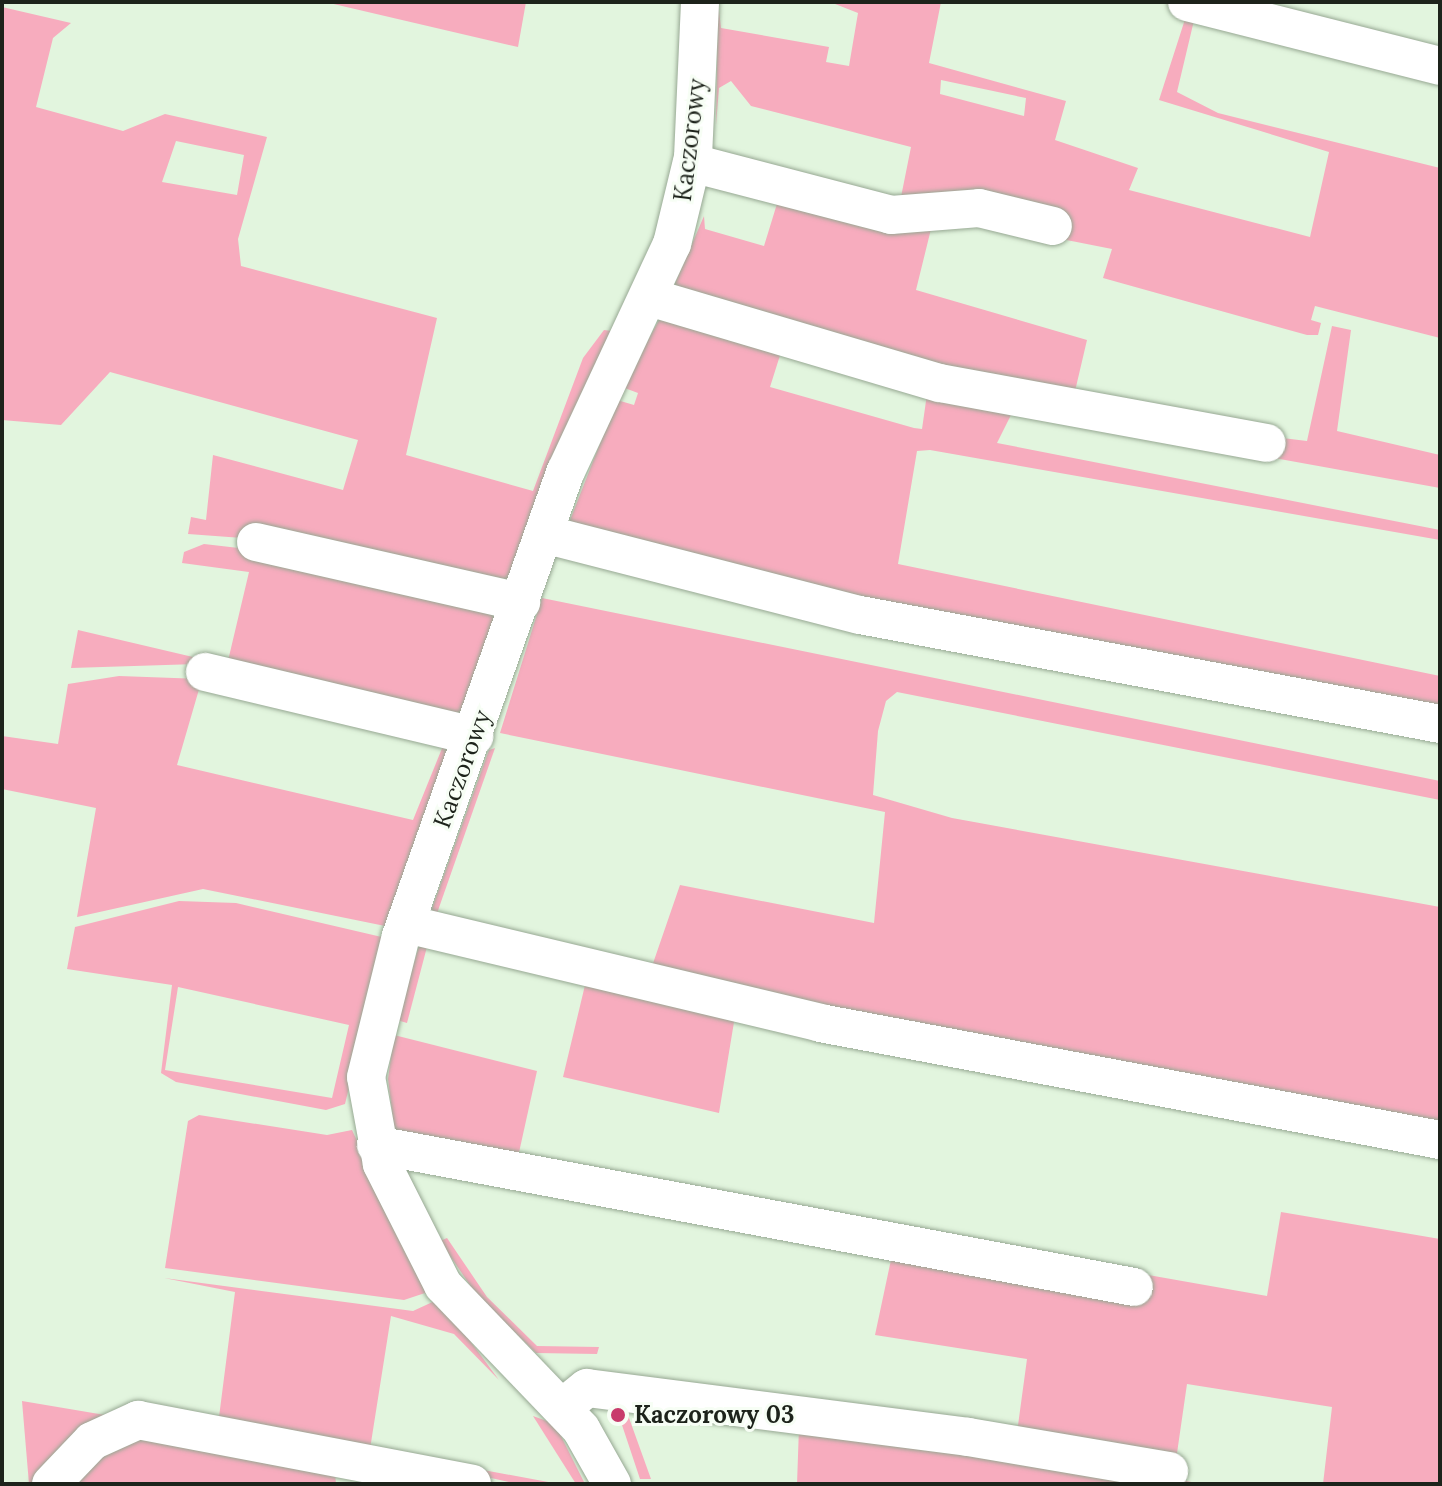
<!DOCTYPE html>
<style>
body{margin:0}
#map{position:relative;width:1442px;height:1486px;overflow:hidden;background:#e2f5de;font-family:Lora,serif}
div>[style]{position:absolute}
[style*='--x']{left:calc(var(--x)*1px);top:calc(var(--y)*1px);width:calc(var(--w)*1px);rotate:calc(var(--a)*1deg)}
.green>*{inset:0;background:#f7acbe}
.roads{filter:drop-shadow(0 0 2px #97a893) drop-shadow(0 0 2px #97a893)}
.minor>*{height:38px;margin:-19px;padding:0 19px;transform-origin:19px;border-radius:19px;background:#fff}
.dots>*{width:22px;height:22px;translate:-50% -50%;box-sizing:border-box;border:4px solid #f7fef5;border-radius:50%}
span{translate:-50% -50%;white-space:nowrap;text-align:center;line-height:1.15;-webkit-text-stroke:6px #f7fef5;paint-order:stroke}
.street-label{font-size:24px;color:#1d231b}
.poi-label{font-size:24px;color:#1d231b;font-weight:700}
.left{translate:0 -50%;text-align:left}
.frame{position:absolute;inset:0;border:4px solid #1d231b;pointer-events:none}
</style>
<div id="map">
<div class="green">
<i style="clip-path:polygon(325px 2px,526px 2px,518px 47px)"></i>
<i style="clip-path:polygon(evenodd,718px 2px,721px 28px,829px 47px,826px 62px,849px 66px,858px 13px,830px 2px,941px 2px,929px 63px,1066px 101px,1055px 140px,1138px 168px,1129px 190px,1310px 237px,1329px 152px,1159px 100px,1188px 10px,1159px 2px,1253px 24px,1196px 12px,1177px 92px,1218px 113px,1440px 168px,1440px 338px,1315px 306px,1311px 320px,1321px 323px,1318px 335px,1307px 335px,1103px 278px,1112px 249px,899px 207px,911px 147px,751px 106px,731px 81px,719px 88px,716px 125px,718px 2px,941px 80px,1026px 98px,1024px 116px,940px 94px,941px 80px)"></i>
<i style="clip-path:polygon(evenodd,2px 7px,71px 23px,53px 38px,36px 107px,123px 131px,165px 114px,267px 137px,238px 239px,241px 266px,437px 318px,406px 455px,533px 491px,583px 358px,604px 330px,612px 331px,512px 580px,296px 542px,188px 534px,191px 517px,206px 520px,213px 455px,343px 490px,358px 440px,110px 372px,61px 425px,2px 420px,2px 7px,176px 141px,244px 155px,237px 195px,162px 182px,176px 141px)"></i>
<i style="clip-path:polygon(780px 194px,931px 229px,916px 290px,1087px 340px,1072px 404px,671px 293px,704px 216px,705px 229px,764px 246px)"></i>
<i style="clip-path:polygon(663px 313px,782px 349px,770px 387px,914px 428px,922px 429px,927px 394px,1307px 441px,1332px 326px,1351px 330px,1337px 431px,1440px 455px,1440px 488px,1013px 411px,997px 443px,1440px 530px,1440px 540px,930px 450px,917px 451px,898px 564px,1440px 676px,1440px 719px,565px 533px,617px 400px,634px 405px,638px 393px,622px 387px)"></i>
<i style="clip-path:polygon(204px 544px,318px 557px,501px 606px,460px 716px,197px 664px,71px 668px,78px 630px,227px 665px,249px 572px,182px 563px,184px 552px)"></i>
<i style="clip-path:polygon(542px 598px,1440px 781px,1440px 800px,897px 692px,886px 701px,878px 731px,873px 795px,952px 818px,1440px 907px,1440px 1133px,650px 972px,680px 885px,874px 923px,885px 812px,500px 733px)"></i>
<i style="clip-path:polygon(119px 676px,202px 679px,177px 765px,413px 820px,447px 736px,451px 749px,385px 926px,203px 889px,77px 917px,96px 808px,2px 789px,2px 736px,58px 744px,68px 684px)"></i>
<i style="clip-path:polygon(495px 748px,435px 919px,429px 917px,489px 750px)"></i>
<i style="clip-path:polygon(evenodd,179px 901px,236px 903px,386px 938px,345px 1104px,326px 1110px,176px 1082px,161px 1073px,172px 985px,67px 969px,75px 927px,179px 901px,178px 987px,349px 1025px,332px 1098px,165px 1070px,178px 987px)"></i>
<i style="clip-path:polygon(422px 936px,735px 1016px,719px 1113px,563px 1077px,586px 981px,428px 943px,407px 1023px,397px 1020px)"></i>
<i style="clip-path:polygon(394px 1035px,537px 1071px,518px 1157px,395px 1135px,388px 1079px)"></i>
<i style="clip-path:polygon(199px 1115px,327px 1135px,352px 1130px,428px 1292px,404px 1300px,165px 1268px,188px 1121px)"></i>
<i style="clip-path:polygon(1281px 1212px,1440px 1239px,1440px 1484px,1323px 1484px,1332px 1407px,1187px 1384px,1175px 1467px,1016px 1440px,1027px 1359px,875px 1335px,892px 1255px,1137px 1273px,1267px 1296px)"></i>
<i style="clip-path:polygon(447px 1238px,487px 1297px,537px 1346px,599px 1347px,597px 1354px,536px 1353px,476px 1294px,440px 1241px)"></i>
<i style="clip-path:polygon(164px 1278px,413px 1311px,439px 1299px,499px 1380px,454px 1334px,391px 1316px,370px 1449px,559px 1484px,518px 1484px,219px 1417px,235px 1292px)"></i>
<i style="clip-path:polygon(613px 1398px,1173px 1479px,1204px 1484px,797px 1484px,799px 1427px,624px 1404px,651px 1479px,640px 1479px)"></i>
<i style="clip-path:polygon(22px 1401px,105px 1415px,43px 1484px,29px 1484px)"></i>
<i style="clip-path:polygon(533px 1416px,555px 1424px,585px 1484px,576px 1484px)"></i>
<i style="clip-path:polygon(118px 1433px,334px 1462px,336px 1484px,59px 1484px)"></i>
</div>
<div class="roads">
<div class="minor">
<i style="--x:1187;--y:2;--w:261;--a:14.2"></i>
<i style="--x:692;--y:163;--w:206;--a:14.6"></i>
<i style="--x:891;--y:215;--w:88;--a:-4.5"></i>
<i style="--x:979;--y:208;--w:76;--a:13.7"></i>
<i style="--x:649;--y:297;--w:303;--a:16.5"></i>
<i style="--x:940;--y:383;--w:332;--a:10.4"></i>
<i style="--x:544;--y:534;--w:326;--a:14.4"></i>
<i style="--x:860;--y:615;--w:590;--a:10.64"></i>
<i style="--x:256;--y:542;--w:272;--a:12.8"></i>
<i style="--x:205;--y:672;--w:277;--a:13.4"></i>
<i style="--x:406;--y:924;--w:426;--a:13.4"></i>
<i style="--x:820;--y:1023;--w:631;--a:10.69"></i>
<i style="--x:376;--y:1145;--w:771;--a:10.61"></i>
<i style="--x:562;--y:1408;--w:32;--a:-39"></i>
<i style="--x:587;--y:1388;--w:384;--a:7.3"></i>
<i style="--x:968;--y:1437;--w:204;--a:9.6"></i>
<i style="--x:51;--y:1484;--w:59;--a:-46.4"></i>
<i style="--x:92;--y:1441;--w:51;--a:-24.5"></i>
<i style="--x:138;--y:1420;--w:340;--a:10.8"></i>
<i style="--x:612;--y:1484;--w:63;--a:-119.4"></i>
<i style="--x:581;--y:1429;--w:199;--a:-133.8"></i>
<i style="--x:443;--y:1285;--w:136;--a:-116.8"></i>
<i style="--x:382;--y:1164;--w:88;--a:-100.4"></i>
<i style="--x:366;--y:1077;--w:145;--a:-76.1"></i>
<i style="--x:401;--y:936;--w:493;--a:-70.5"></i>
<i style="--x:566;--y:471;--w:251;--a:-65"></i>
<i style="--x:672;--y:244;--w:89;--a:-76.4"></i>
<i style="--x:693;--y:157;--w:155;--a:-87.4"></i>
</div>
</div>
<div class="dots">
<i style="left:618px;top:1415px;background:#c83b6c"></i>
</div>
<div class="street-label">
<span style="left:690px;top:140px;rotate:-83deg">Kaczorowy</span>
<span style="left:462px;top:769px;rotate:-70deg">Kaczorowy</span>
</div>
<div class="poi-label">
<span class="left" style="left:634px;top:1415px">Kaczorowy 03</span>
</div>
<div class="frame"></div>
</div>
